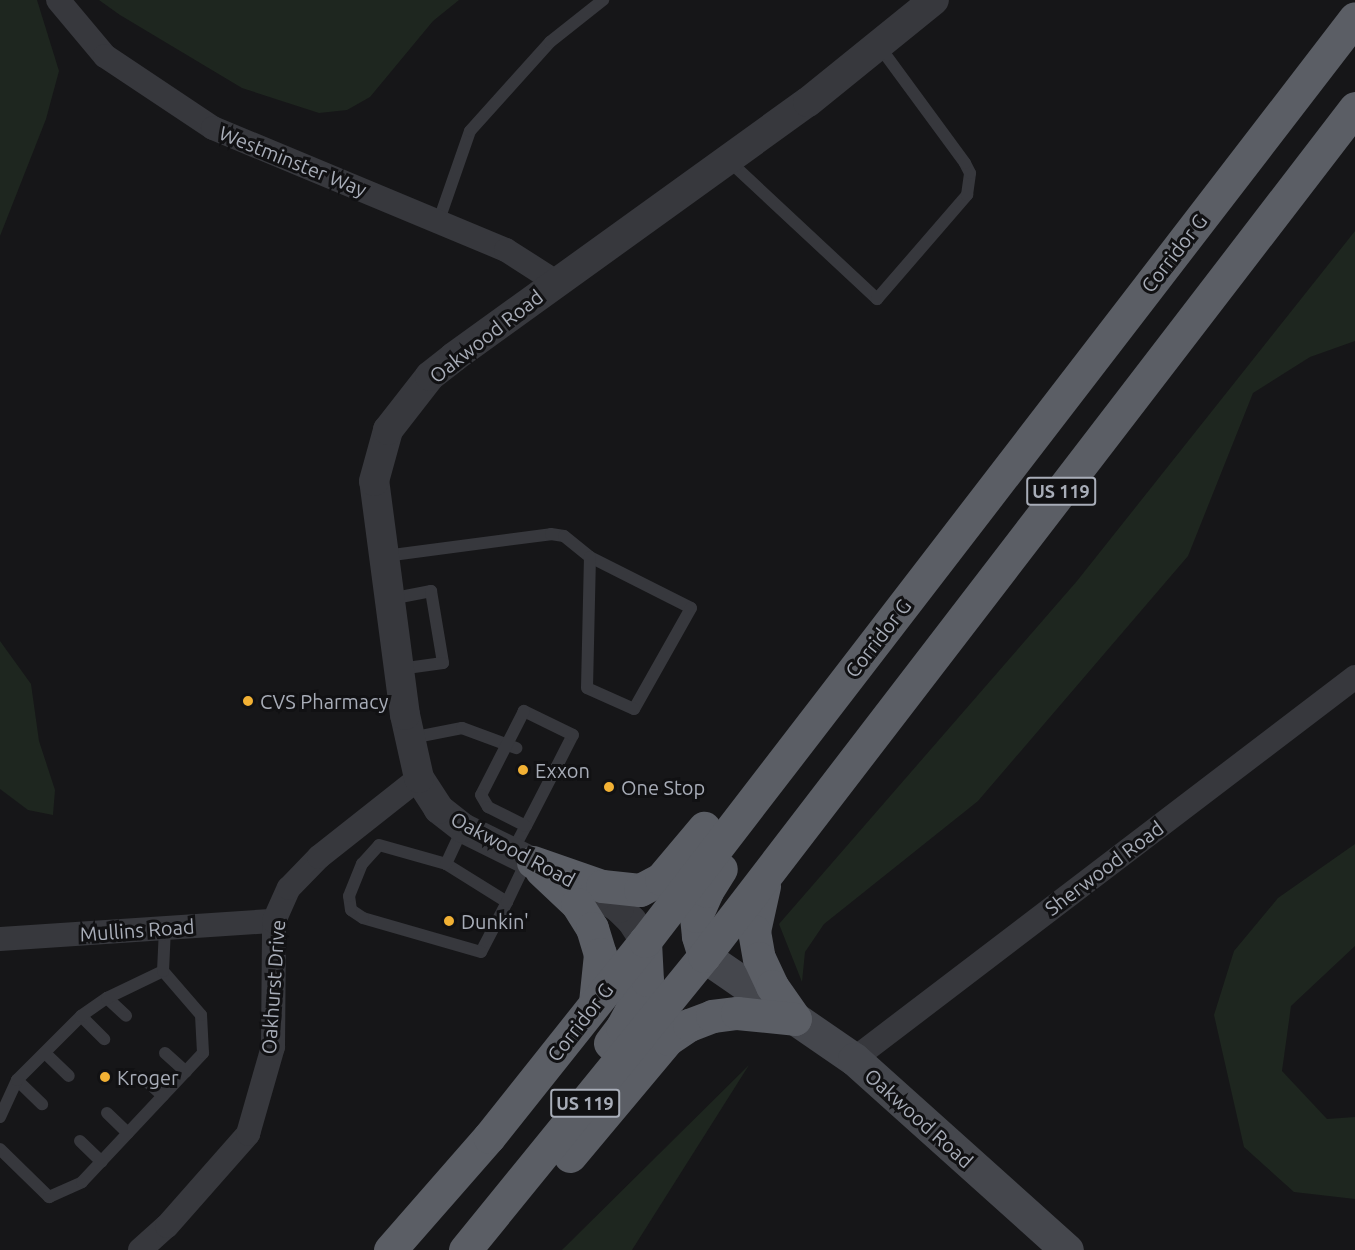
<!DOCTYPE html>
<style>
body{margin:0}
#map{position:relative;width:1355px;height:1250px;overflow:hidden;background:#161618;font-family:Ubuntu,sans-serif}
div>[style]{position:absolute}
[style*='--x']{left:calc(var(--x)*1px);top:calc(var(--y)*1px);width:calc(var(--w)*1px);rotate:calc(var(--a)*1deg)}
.green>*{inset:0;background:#1e261f}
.service>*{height:12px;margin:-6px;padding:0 6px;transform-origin:6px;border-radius:6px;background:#37383d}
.minor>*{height:24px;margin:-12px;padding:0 12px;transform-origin:12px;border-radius:12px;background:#37383d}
.tertiary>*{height:30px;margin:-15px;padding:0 15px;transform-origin:15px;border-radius:15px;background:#37383d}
.secondary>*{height:33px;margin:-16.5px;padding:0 16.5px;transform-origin:16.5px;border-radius:16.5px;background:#45474d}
.trunk>*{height:33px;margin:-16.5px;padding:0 16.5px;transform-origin:16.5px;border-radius:16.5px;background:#5b5e65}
.dots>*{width:16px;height:16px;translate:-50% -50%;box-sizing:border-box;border:3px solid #111113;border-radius:50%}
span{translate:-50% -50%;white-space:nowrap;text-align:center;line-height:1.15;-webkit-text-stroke:6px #111113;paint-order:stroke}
.shield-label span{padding:2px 4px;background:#111113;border:2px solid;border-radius:4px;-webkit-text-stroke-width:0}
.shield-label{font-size:18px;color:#a8adb8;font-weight:700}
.street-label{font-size:20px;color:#a8adb8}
.poi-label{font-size:20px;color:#a8adb8}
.left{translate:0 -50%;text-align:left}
</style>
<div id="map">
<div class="green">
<i style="clip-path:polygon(0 0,37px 0,59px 71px,46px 119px,0 236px)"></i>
<i style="clip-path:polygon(99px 0,459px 0,433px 21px,370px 97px,347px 110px,319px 113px,242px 88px,120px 15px)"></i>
<i style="clip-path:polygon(1355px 231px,1355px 341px,1310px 357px,1253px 393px,1188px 556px,978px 801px,824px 924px,805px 952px,802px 982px,779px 924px,1077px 581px)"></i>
<i style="clip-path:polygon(0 641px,31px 684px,39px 741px,55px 790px,53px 815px,28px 810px,0 789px)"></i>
<i style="clip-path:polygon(1355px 844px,1355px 946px,1291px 1006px,1282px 1071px,1327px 1119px,1355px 1117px,1355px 1199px,1294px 1192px,1244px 1147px,1214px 1015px,1234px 951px,1278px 898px)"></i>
<i style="clip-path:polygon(749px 1065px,632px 1250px,562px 1250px)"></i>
</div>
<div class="service">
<i style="--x:728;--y:160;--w:204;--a:43"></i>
<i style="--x:877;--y:299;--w:138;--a:-49.1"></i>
<i style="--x:967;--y:195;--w:22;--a:-82"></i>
<i style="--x:970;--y:173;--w:11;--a:-117"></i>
<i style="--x:965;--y:163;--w:145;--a:-126.3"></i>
<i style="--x:439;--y:220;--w:94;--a:-70.8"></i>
<i style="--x:470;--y:131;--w:120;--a:-48"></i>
<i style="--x:550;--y:42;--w:68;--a:-38.4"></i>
<i style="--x:385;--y:556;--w:167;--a:-7.5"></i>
<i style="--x:551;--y:534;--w:13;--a:9"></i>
<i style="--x:564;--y:536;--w:33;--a:39"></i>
<i style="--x:590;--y:557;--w:113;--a:26.8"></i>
<i style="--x:691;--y:608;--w:116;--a:119.4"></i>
<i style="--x:634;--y:709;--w:51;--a:-155.9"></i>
<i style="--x:587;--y:688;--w:131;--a:-88.7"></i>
<i style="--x:390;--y:599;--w:42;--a:-11"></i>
<i style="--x:431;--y:591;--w:73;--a:80.5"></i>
<i style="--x:443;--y:663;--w:44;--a:172.2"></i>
<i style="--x:411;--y:738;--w:52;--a:-11.1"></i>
<i style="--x:462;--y:728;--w:58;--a:20.3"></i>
<i style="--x:512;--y:852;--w:30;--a:-62"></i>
<i style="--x:526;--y:826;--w:65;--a:-62.7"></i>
<i style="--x:556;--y:768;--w:37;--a:-63"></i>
<i style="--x:573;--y:735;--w:55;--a:-153.9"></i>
<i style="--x:524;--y:711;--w:94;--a:117.1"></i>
<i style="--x:481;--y:795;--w:14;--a:60"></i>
<i style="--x:488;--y:807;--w:42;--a:26.6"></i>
<i style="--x:446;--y:864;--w:72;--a:31.9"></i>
<i style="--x:507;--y:902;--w:56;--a:117.5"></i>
<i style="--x:481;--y:952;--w:123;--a:-163.9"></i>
<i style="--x:363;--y:918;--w:14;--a:-146"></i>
<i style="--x:351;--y:910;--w:14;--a:-98"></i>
<i style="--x:349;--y:896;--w:35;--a:-68"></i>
<i style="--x:362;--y:864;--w:25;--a:-48"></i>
<i style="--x:379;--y:845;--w:70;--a:15.8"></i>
<i style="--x:446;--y:864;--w:38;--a:-65"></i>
<i style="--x:507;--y:902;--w:47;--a:-64.5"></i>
<i style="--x:107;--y:998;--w:26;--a:43"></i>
<i style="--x:81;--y:1016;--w:33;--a:45"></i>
<i style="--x:45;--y:1053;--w:33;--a:44"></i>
<i style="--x:165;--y:1053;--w:28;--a:42"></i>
<i style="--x:142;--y:1077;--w:28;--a:42"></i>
<i style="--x:17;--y:1080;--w:35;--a:44"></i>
<i style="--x:107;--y:1113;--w:29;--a:44"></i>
<i style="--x:0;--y:1117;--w:41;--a:-65.3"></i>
<i style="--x:17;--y:1080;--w:91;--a:-45"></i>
<i style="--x:81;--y:1016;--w:32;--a:-35"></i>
<i style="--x:107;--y:998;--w:62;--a:-25.7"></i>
<i style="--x:80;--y:1141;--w:30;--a:44"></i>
<i style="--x:0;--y:1149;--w:69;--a:44.4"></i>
<i style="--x:49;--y:1197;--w:36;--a:-24"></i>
<i style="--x:82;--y:1182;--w:177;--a:-46.8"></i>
<i style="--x:203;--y:1053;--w:38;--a:-93"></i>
<i style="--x:201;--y:1015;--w:58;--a:-130.8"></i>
<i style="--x:163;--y:971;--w:43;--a:-87.3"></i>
</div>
<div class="minor">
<i style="--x:58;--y:0;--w:73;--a:50"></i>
<i style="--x:105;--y:56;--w:130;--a:33.7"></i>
<i style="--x:213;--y:128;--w:317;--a:22.6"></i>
<i style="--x:506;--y:250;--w:59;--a:32.6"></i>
<i style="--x:0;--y:939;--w:275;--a:-3.8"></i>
<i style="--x:854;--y:1059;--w:630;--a:-37.32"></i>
<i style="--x:140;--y:1250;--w:36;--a:-42"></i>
<i style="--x:167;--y:1226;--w:123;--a:-48.6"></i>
<i style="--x:248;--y:1134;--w:91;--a:-74"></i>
<i style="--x:273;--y:1047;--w:126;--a:-89.5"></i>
<i style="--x:274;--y:921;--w:36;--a:-66"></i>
<i style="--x:289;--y:888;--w:43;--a:-45.9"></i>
<i style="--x:319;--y:857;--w:127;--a:-38.3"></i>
</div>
<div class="tertiary">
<i style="--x:645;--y:941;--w:24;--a:-123"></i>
<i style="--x:632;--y:921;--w:18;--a:-135"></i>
<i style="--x:619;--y:908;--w:24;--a:-147"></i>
<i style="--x:599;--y:895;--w:152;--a:-153.8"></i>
<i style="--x:463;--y:828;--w:31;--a:-142"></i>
<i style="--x:439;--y:809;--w:37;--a:-123"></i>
<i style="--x:419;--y:778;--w:65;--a:-102.5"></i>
<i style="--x:405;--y:715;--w:236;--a:-97.5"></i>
<i style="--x:374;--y:481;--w:53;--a:-74.6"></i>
<i style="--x:388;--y:430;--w:68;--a:-52.1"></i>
<i style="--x:430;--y:376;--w:31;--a:-38"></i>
<i style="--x:454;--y:357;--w:436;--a:-35.8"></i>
<i style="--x:808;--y:102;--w:162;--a:-39"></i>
</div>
<div class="secondary">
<i style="--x:704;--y:956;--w:182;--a:34.5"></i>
<i style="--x:854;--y:1059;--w:286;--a:41.9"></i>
</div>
<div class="trunk">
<i style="--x:533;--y:862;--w:73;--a:19.2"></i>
<i style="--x:602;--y:886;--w:38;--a:6"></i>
<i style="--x:640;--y:890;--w:24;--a:-28"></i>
<i style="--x:661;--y:879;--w:67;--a:-49.9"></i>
<i style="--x:541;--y:870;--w:50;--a:43.4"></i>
<i style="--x:577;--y:904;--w:28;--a:58"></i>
<i style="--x:592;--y:928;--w:27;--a:73"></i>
<i style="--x:600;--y:954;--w:48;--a:95.9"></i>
<i style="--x:764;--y:886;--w:46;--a:102.5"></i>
<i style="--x:754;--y:931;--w:27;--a:80"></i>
<i style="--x:759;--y:958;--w:31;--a:65"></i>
<i style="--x:772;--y:986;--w:40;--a:55.1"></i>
<i style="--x:704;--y:956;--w:21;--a:-107"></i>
<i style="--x:698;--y:936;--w:20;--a:-96"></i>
<i style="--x:696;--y:916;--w:27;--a:-66"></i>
<i style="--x:707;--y:891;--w:26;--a:-58"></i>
<i style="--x:610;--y:1043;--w:20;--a:-53"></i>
<i style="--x:622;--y:1027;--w:53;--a:-62"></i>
<i style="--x:647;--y:980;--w:39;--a:-93"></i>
<i style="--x:570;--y:1156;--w:153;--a:-50.1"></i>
<i style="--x:668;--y:1039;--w:25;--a:-34"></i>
<i style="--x:689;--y:1025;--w:25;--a:-21"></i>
<i style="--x:712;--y:1016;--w:25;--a:-7"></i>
<i style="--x:737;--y:1013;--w:58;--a:5.9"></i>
<i style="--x:390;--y:1250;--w:150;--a:-48.8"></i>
<i style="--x:489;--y:1137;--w:251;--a:-51.5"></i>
<i style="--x:645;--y:941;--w:1164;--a:-52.43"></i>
<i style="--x:465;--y:1250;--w:379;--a:-50.9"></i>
<i style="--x:704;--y:956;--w:1069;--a:-52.49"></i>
</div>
<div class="dots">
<i style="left:248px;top:701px;background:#f2b134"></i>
<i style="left:523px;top:770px;background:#f2b134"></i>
<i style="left:609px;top:787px;background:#f2b134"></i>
<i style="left:449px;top:921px;background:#f2b134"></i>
<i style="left:105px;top:1077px;background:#f2b134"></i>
</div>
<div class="shield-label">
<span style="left:1061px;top:491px">US 119</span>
<span style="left:585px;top:1103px">US 119</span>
</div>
<div class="street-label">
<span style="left:293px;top:161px;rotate:22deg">Westminster Way</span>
<span style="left:1174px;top:253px;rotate:-52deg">Corridor G</span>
<span style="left:486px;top:336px;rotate:-38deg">Oakwood Road</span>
<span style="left:878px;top:638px;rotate:-52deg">Corridor G</span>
<span style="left:513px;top:849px;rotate:28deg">Oakwood Road</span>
<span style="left:1104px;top:868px;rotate:-37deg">Sherwood Road</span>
<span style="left:137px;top:930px;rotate:-4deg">Mullins Road</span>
<span style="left:273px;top:987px;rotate:-86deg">Oakhurst Drive</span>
<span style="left:580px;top:1022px;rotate:-52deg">Corridor G</span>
<span style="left:919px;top:1118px;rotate:42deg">Oakwood Road</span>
</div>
<div class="poi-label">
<span class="left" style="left:260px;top:701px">CVS Pharmacy</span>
<span class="left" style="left:535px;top:770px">Exxon</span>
<span class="left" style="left:621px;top:787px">One Stop</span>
<span class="left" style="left:461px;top:921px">Dunkin'</span>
<span class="left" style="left:117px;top:1077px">Kroger</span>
</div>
</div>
